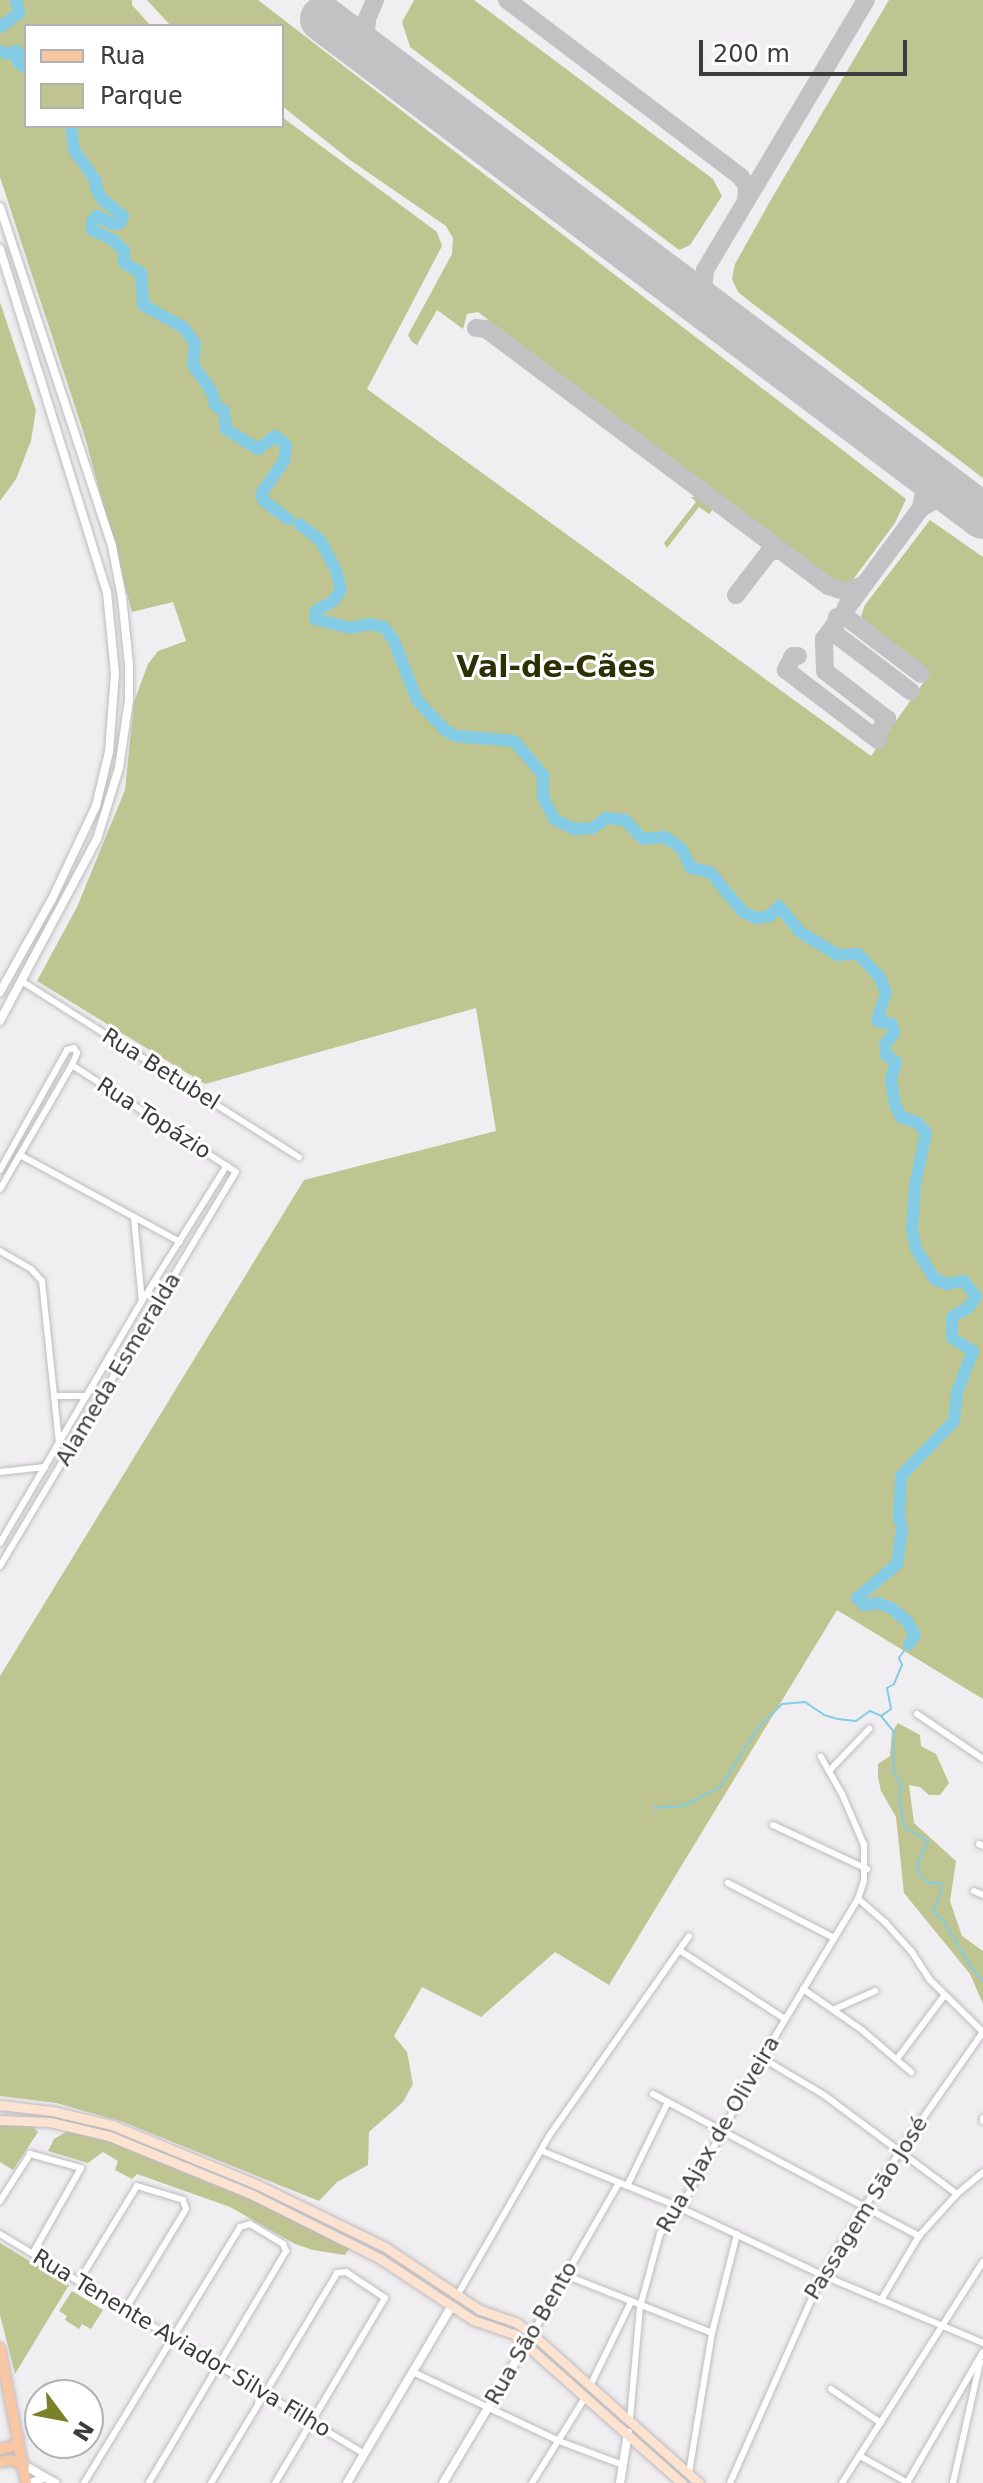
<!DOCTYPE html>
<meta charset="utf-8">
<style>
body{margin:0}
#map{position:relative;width:983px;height:2483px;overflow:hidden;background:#f0eef0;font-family:"DejaVu Sans",sans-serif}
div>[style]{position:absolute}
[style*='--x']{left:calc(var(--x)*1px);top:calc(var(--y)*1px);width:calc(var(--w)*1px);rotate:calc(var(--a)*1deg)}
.green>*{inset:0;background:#bfc590}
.stream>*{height:2px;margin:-1px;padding:0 1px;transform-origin:1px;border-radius:1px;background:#84cce5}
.river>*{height:12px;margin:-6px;padding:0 6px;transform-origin:6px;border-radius:6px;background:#84cce5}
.taxiway>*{height:18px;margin:-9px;padding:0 9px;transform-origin:9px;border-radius:9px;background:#c3c1c3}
.runway>*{height:46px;margin:-23px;padding:0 23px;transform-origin:23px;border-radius:23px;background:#c3c1c3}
.roads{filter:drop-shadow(0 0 2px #bebbbe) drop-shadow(0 0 2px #bebbbe)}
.minor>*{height:6px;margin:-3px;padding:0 3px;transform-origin:3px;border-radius:3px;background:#fff}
.tertiary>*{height:8px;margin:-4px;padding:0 4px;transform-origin:4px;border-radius:4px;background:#fff}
.secondary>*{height:9px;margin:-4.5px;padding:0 4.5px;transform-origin:4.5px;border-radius:4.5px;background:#fbe2d1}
.primary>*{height:10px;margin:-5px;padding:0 5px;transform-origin:5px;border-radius:5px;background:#f8c6a3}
span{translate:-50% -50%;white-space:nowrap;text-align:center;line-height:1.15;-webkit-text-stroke:6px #fff;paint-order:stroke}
.street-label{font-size:22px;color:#3d3c3d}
.district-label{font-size:30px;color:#2d2f05;font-weight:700}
.legend{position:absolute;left:24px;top:24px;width:260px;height:104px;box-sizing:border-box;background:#fff;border:2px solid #b1b1b1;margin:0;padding:10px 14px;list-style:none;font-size:24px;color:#3d3c3d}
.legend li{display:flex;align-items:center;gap:16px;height:40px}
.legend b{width:40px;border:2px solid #b1b1b1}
.north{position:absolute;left:24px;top:2379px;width:80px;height:80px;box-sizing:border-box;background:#fff;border:2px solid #b1b1b1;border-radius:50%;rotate:122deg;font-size:22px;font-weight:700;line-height:32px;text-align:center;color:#3d3c3d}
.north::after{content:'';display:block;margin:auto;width:28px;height:36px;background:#7c8029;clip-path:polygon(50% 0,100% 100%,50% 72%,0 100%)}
.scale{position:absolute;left:699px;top:40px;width:208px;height:36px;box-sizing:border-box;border:4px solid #3d3c3d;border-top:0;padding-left:10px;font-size:24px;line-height:28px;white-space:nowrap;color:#3d3c3d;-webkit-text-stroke:6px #fff;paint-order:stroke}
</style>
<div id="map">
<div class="green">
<i style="clip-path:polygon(0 0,132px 0,132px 5px,151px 26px,26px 26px,26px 126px,282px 126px,282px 117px,437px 232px,442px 246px,367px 389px,871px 756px,928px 676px,866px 627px,861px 616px,865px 605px,930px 520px,983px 557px,983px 1699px,837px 1610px,609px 1985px,555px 1952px,481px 2017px,422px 1987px,394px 2036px,407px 2052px,413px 2084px,403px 2102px,369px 2132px,368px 2165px,337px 2182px,319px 2201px,123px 2122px,56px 2103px,0 2096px,0 1676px,304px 1180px,496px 1131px,476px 1008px,205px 1084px,37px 981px,77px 907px,125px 790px,134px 702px,148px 664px,158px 651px,186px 641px,173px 602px,132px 612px,85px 437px,0 177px)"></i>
<i style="clip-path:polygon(147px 0,258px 0,906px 499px,895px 523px,849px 585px,836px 583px,478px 312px,467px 314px,463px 329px,437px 310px,417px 345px,412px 342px,408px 335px,452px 254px,453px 238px,446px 226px,350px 160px,282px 106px,282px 26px,171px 26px)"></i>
<i style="clip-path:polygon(414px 0,474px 0,713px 179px,722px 196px,690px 245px,679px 250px,410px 47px,402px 22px)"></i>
<i style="clip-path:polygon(889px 0,983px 0,983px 478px,753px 304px,738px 292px,732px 279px,735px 264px,772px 198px)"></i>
<i style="clip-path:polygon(0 302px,36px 410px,31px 441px,16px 479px,0 501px)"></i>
<i style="clip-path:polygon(691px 497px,698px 497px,713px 509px,709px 514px,699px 507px,667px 548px,664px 543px,696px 502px)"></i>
<i style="clip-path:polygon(898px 1723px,920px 1735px,921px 1746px,936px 1754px,949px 1783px,940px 1795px,929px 1795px,920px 1787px,909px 1785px,914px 1823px,956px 1861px,950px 1901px,962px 1936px,983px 1951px,983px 2004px,970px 1974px,904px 1893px,896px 1817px,881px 1791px,878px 1777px,878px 1764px,890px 1756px,892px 1732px)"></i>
<i style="clip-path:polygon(0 2118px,29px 2123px,38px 2132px,13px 2170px,0 2162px)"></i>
<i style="clip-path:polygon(69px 2130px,89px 2132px,168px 2159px,353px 2243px,345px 2255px,313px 2250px,295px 2244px,230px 2207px,137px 2174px,132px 2179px,115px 2170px,118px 2161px,103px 2152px,88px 2163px,48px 2151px,54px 2139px)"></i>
<i style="clip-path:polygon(0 2243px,69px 2285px,15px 2374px,0 2315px)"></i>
<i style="clip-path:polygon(72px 2291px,103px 2310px,91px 2329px,82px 2324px,79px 2329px,65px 2320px,67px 2316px,59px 2311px)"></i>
</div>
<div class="stream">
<i style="--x:909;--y:1644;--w:17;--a:126"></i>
<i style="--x:899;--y:1658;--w:8;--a:67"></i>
<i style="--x:902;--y:1665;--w:21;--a:113"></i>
<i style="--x:894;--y:1684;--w:8;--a:150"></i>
<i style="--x:887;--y:1688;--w:21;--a:79"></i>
<i style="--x:891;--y:1709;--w:12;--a:145"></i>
<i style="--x:881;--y:1716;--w:21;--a:51"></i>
<i style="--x:894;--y:1732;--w:39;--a:91"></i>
<i style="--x:893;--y:1771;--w:17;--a:57"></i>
<i style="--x:902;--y:1785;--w:11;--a:105"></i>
<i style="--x:899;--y:1796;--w:31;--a:81"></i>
<i style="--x:904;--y:1827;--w:28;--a:30"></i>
<i style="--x:928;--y:1841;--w:25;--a:116"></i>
<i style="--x:917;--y:1864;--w:13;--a:77"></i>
<i style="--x:920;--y:1877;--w:11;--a:34"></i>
<i style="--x:929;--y:1883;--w:11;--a:0"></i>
<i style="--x:940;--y:1883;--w:6;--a:72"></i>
<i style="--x:942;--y:1889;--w:25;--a:111"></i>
<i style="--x:933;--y:1912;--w:14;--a:39"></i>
<i style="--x:944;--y:1921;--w:50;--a:59.8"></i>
<i style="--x:969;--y:1964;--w:22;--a:51"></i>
<i style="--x:653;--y:1808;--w:30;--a:-4"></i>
<i style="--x:683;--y:1806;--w:42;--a:-27.2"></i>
<i style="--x:720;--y:1787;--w:69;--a:-57.5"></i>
<i style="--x:757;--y:1729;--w:35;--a:-45"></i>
<i style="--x:782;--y:1704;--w:23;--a:-5"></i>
<i style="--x:805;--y:1702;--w:23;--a:34"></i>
<i style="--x:824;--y:1715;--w:15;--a:16"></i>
<i style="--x:838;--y:1719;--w:18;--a:6"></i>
<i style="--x:856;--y:1721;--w:17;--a:-36"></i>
<i style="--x:870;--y:1711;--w:12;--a:24"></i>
</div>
<div class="river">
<i style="--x:0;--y:27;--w:24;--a:-36"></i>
<i style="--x:19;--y:13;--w:13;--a:-103"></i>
<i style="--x:0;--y:51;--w:10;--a:17"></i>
<i style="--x:10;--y:54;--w:7;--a:-27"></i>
<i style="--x:16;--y:51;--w:7;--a:45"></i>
<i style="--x:21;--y:56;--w:7;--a:117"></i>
<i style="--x:18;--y:62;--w:10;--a:37"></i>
<i style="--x:71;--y:126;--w:24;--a:83"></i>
<i style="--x:74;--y:150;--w:38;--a:55"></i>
<i style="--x:96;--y:181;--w:7;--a:90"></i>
<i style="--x:96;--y:188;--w:13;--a:61"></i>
<i style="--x:102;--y:199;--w:27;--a:39"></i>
<i style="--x:123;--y:216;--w:8;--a:113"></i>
<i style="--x:120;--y:223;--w:7;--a:172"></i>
<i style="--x:113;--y:224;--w:18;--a:-153"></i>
<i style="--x:97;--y:216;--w:7;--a:135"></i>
<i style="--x:92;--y:221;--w:9;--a:90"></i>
<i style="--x:92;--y:230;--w:23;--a:25"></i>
<i style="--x:113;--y:240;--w:16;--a:45"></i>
<i style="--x:124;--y:251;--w:12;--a:90"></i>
<i style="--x:124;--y:263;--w:20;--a:30"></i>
<i style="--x:141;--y:273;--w:32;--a:86"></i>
<i style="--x:143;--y:305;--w:46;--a:28.8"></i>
<i style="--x:183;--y:327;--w:20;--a:53"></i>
<i style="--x:195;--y:343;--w:22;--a:95"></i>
<i style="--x:193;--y:365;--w:33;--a:55"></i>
<i style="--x:212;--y:392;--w:13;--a:77"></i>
<i style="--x:215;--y:405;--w:11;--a:34"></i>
<i style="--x:224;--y:411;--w:18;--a:84"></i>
<i style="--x:226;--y:429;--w:38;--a:32"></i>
<i style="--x:258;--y:449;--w:21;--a:-37"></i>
<i style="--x:275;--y:436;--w:14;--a:39"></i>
<i style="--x:286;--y:445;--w:16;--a:97"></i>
<i style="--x:284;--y:461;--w:40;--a:124.9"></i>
<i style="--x:261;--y:494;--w:8;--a:67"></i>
<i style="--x:264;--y:501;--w:30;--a:37"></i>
<i style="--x:299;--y:524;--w:26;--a:37"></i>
<i style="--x:320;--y:540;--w:34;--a:62"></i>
<i style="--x:336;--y:570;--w:21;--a:76"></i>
<i style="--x:341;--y:590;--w:14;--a:126"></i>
<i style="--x:333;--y:601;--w:20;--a:150"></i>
<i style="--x:316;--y:611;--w:8;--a:97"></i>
<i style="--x:315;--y:619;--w:36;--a:14"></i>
<i style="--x:350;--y:628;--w:19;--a:-12"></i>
<i style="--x:369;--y:624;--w:15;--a:11"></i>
<i style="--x:384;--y:627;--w:17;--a:54"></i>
<i style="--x:394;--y:641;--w:63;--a:68.7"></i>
<i style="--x:417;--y:700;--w:41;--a:47"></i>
<i style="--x:445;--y:730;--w:13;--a:29"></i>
<i style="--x:456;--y:736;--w:58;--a:4.9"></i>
<i style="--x:514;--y:741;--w:45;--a:49.5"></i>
<i style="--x:543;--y:775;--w:22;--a:90"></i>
<i style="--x:543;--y:797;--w:25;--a:63"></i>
<i style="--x:554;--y:819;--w:22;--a:27"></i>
<i style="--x:574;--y:829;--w:19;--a:-3"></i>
<i style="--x:593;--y:828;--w:16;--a:-38"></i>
<i style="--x:606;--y:818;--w:19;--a:6"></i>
<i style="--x:625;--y:820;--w:26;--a:47"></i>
<i style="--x:643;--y:839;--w:22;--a:-5"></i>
<i style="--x:665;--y:837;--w:19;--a:35"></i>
<i style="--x:681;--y:848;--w:22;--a:63"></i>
<i style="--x:691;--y:868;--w:19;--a:12"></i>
<i style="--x:710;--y:872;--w:52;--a:50.5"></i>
<i style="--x:743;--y:912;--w:14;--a:25"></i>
<i style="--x:756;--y:918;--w:14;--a:-8"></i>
<i style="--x:770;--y:916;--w:13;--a:-48"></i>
<i style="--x:779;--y:906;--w:33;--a:51"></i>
<i style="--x:800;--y:932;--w:44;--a:31.2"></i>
<i style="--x:838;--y:955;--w:20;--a:-3"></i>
<i style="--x:858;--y:954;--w:33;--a:47"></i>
<i style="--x:880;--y:978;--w:16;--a:68"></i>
<i style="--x:886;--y:993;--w:29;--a:108"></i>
<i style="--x:877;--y:1021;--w:15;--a:11"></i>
<i style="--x:892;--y:1024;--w:9;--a:77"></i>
<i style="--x:894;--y:1033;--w:14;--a:129"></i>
<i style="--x:885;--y:1044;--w:11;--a:85"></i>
<i style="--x:886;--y:1055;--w:12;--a:35"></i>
<i style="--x:896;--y:1062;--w:19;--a:106"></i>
<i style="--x:891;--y:1080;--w:24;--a:81"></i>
<i style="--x:895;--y:1104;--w:14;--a:65"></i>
<i style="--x:901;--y:1117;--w:18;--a:19"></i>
<i style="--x:918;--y:1123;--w:13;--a:51"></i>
<i style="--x:926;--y:1133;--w:53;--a:101.9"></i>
<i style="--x:915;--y:1185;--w:44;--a:93.9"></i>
<i style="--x:912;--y:1229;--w:20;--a:79"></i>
<i style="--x:916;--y:1249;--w:36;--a:58"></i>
<i style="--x:935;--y:1279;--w:12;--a:24"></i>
<i style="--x:946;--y:1284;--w:18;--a:-9"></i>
<i style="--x:964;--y:1281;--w:20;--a:53"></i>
<i style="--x:976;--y:1297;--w:14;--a:126"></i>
<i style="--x:968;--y:1308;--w:18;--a:151"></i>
<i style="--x:952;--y:1317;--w:21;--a:90"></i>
<i style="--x:952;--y:1338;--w:25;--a:32"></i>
<i style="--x:973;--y:1351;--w:44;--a:111.3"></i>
<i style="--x:957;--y:1392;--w:29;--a:96"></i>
<i style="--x:954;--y:1421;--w:76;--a:133.9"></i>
<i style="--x:901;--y:1476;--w:41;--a:92.8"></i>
<i style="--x:899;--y:1517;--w:12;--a:76"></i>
<i style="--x:902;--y:1529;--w:35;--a:98"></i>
<i style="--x:897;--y:1564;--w:52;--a:139.6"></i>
<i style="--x:857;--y:1598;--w:10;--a:45"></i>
<i style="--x:864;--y:1605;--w:14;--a:-8"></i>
<i style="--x:878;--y:1603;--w:14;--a:21"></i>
<i style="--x:891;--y:1608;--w:21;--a:39"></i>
<i style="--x:907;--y:1621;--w:16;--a:60"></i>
<i style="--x:915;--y:1635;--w:11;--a:124"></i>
</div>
<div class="taxiway">
<i style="--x:375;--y:0;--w:21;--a:113"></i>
<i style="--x:367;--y:19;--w:16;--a:94"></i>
<i style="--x:366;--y:35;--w:30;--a:64"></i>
<i style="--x:507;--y:0;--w:292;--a:37.1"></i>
<i style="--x:740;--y:176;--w:12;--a:55"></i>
<i style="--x:747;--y:186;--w:15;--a:94"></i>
<i style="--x:711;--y:312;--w:23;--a:-110"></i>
<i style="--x:703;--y:290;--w:20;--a:-84"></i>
<i style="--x:705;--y:270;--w:314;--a:-59.2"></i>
<i style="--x:476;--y:328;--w:10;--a:6"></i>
<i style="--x:486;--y:329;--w:428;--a:36.9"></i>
<i style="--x:828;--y:586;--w:20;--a:18"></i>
<i style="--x:847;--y:592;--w:17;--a:-24"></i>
<i style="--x:921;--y:508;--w:20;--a:-30"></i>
<i style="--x:938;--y:498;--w:23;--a:5"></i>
<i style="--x:736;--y:595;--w:54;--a:-52.5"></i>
<i style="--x:769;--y:552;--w:11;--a:-10"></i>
<i style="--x:846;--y:607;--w:10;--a:90"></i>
<i style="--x:846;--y:617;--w:94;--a:37.2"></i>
<i style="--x:837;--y:617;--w:16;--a:101"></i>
<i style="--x:834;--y:633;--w:96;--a:37.3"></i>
<i style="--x:798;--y:656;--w:5;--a:180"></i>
<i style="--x:793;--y:656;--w:16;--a:117"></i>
<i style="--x:786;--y:670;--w:116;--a:37.3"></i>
<i style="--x:875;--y:737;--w:22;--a:-56"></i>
<i style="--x:887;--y:719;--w:78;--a:-142.3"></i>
<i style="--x:825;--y:671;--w:32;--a:-92"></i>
<i style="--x:824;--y:639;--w:163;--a:-53.5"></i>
<i style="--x:921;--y:508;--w:21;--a:-79"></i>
<i style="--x:925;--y:487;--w:23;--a:-115"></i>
</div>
<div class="runway">
<i style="--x:323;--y:19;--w:826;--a:36.98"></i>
</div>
<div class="roads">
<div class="minor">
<i style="--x:23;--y:982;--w:327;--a:32.4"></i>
<i style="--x:20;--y:1155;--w:182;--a:28.5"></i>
<i style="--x:0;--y:1170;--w:137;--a:-60.8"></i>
<i style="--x:67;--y:1050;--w:7;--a:-16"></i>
<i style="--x:74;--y:1048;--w:6;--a:59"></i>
<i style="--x:77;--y:1053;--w:13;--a:113"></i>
<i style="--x:72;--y:1065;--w:143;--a:120.1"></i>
<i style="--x:134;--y:1217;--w:84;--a:84.6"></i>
<i style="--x:0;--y:1251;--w:36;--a:30"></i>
<i style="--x:31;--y:1269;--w:16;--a:47"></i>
<i style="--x:42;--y:1281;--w:162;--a:84"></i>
<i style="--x:54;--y:1396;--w:32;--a:0"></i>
<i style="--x:0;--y:1472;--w:45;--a:-6.3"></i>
<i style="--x:0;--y:1543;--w:281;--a:-59.6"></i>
<i style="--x:142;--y:1301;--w:160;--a:-58"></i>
<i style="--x:0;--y:1566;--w:459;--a:-59.1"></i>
<i style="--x:236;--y:1172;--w:196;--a:-146.9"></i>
<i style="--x:917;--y:1714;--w:80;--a:34.3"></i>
<i style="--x:830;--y:1770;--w:57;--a:-46.4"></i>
<i style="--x:773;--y:1825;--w:104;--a:25.1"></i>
<i style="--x:979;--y:1844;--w:4;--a:27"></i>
<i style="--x:728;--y:1883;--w:119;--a:27.4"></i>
<i style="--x:974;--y:1891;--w:10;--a:24"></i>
<i style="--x:679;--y:1950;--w:126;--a:33.1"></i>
<i style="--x:803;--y:1989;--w:72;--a:34.8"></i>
<i style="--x:862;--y:2030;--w:65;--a:40.6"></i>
<i style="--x:835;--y:2009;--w:44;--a:-24.2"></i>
<i style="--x:762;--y:2058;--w:72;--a:30.8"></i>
<i style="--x:824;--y:2095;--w:166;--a:36.7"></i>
<i style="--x:897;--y:2059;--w:79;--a:-53.3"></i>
<i style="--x:653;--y:2094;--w:302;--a:28.1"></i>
<i style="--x:983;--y:2118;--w:3;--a:90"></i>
<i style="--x:542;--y:2151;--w:140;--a:22.2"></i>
<i style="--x:672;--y:2204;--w:166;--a:25.3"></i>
<i style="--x:822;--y:2275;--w:175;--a:22.9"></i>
<i style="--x:627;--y:2186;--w:91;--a:-64"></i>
<i style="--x:0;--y:2201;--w:56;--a:-57.4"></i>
<i style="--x:30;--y:2154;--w:53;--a:15.4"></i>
<i style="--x:81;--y:2168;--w:98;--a:119.5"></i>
<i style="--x:0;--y:2234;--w:424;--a:31.1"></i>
<i style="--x:565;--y:2275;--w:158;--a:21.5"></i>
<i style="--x:79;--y:2281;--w:111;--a:-58.6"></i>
<i style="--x:137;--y:2186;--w:48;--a:16.9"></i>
<i style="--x:183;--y:2200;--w:9;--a:72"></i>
<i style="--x:186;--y:2209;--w:116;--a:121.2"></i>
<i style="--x:457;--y:2296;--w:185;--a:-60.1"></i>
<i style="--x:549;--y:2136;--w:244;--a:-55"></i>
<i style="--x:881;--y:2300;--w:74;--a:-59.3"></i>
<i style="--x:919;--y:2236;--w:57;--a:-47.9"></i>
<i style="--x:957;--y:2194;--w:34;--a:-40"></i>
<i style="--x:532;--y:2334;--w:174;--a:-60.1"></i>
<i style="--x:413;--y:2372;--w:161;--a:25.3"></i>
<i style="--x:559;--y:2441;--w:68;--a:20.6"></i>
<i style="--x:591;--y:2384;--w:91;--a:-64"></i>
<i style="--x:831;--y:2389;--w:60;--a:34.2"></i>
<i style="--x:630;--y:2419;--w:112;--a:-84.9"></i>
<i style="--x:640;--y:2307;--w:76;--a:-74.7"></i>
<i style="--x:660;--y:2234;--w:32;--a:-51"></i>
<i style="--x:680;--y:2209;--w:172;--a:-61.5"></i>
<i style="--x:762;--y:2058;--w:186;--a:-58.9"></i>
<i style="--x:858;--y:1899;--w:19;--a:-72"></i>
<i style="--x:864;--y:1881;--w:36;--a:-90"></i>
<i style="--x:864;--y:1845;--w:56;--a:-113.3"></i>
<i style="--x:842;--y:1794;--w:43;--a:-119.6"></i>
<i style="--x:860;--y:2456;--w:55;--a:29.4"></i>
<i style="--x:689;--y:2473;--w:142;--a:-80.7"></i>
<i style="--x:712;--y:2333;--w:102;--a:-75.8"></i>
<i style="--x:84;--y:2483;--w:300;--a:-58.6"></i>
<i style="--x:240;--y:2227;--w:10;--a:-17"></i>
<i style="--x:250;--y:2224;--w:39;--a:31"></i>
<i style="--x:283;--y:2244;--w:8;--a:67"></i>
<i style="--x:286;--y:2251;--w:269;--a:120.6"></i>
<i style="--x:211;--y:2483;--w:245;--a:-59"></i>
<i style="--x:337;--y:2273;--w:9;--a:-6"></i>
<i style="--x:346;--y:2272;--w:47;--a:33.7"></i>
<i style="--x:385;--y:2298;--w:215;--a:120.7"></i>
<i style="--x:532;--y:2483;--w:102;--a:-58.2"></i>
<i style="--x:730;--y:2483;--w:227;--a:-66.1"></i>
<i style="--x:822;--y:2275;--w:146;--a:-57.8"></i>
<i style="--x:900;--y:2151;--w:145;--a:-55.1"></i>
<i style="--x:983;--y:2032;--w:74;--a:-135.5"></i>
<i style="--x:930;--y:1980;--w:35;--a:-123"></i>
<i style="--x:911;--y:1951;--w:38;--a:-132"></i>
<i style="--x:886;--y:1923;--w:37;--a:-139"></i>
<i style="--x:842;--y:2483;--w:262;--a:-57.5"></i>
<i style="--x:907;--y:2483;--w:151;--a:-59.9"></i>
<i style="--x:953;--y:2483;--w:124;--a:-77.4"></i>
</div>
<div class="tertiary">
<i style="--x:0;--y:207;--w:357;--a:71.7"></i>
<i style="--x:112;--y:546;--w:52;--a:78.9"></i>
<i style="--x:122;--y:597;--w:68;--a:84.1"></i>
<i style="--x:129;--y:665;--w:35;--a:90"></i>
<i style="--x:129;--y:700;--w:69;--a:98.4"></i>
<i style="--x:119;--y:768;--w:74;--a:107.2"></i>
<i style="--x:97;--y:839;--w:206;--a:118.1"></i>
<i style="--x:0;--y:249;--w:359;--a:72.7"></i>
<i style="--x:107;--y:592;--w:81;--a:84.4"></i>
<i style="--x:115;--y:673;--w:79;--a:94.3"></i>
<i style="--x:109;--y:752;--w:56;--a:103.5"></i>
<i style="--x:96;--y:806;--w:103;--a:115.3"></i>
<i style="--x:52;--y:899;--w:107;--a:119.2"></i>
<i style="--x:24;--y:2465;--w:36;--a:30"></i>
<i style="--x:31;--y:2483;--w:15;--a:-23"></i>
<i style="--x:347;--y:2483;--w:204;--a:-59.4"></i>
<i style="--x:443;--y:2483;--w:165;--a:-59.1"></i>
<i style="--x:620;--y:2483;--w:51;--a:-80.9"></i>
</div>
<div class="secondary">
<i style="--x:0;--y:2105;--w:52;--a:6.6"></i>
<i style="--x:52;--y:2111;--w:62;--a:13.1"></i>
<i style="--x:112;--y:2125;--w:156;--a:22.3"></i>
<i style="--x:256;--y:2184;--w:144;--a:26"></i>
<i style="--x:385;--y:2247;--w:114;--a:33.6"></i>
<i style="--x:480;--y:2310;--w:39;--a:19"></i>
<i style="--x:517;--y:2323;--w:19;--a:36"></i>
<i style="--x:532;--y:2334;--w:224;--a:41.7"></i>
<i style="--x:0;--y:2120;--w:50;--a:2.3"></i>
<i style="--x:50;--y:2122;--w:61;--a:13.3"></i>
<i style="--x:109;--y:2136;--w:153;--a:22.2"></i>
<i style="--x:251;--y:2194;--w:143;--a:26.6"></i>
<i style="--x:379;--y:2258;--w:113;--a:33.4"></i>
<i style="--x:473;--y:2320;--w:43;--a:18.9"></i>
<i style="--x:514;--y:2334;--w:225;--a:41.6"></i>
</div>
<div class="primary">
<i style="--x:0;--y:2348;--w:137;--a:79.1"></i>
<i style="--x:0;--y:2449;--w:14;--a:-12"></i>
<i style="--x:14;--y:2446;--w:9;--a:-58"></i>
<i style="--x:0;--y:2462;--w:11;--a:-10"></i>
<i style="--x:11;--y:2460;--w:14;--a:21"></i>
</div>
</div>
<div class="street-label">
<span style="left:161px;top:1069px;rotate:32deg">Rua Betubel</span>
<span style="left:154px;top:1118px;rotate:33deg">Rua Topázio</span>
<span style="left:118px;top:1369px;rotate:-59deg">Alameda Esmeralda</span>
<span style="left:718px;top:2134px;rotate:-60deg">Rua Ajax de Oliveira</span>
<span style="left:866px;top:2208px;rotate:-58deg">Passagem São José</span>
<span style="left:531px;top:2333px;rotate:-60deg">Rua São Bento</span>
<span style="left:182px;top:2343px;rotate:31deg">Rua Tenente Aviador Silva Filho</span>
</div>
<div class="district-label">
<span style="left:556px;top:667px">Val-de-Cães</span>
</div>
<ul class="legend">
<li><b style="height:10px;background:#f8c6a3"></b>Rua</li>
<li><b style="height:22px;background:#bfc590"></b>Parque</li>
</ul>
<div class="north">N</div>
<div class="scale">200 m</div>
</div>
